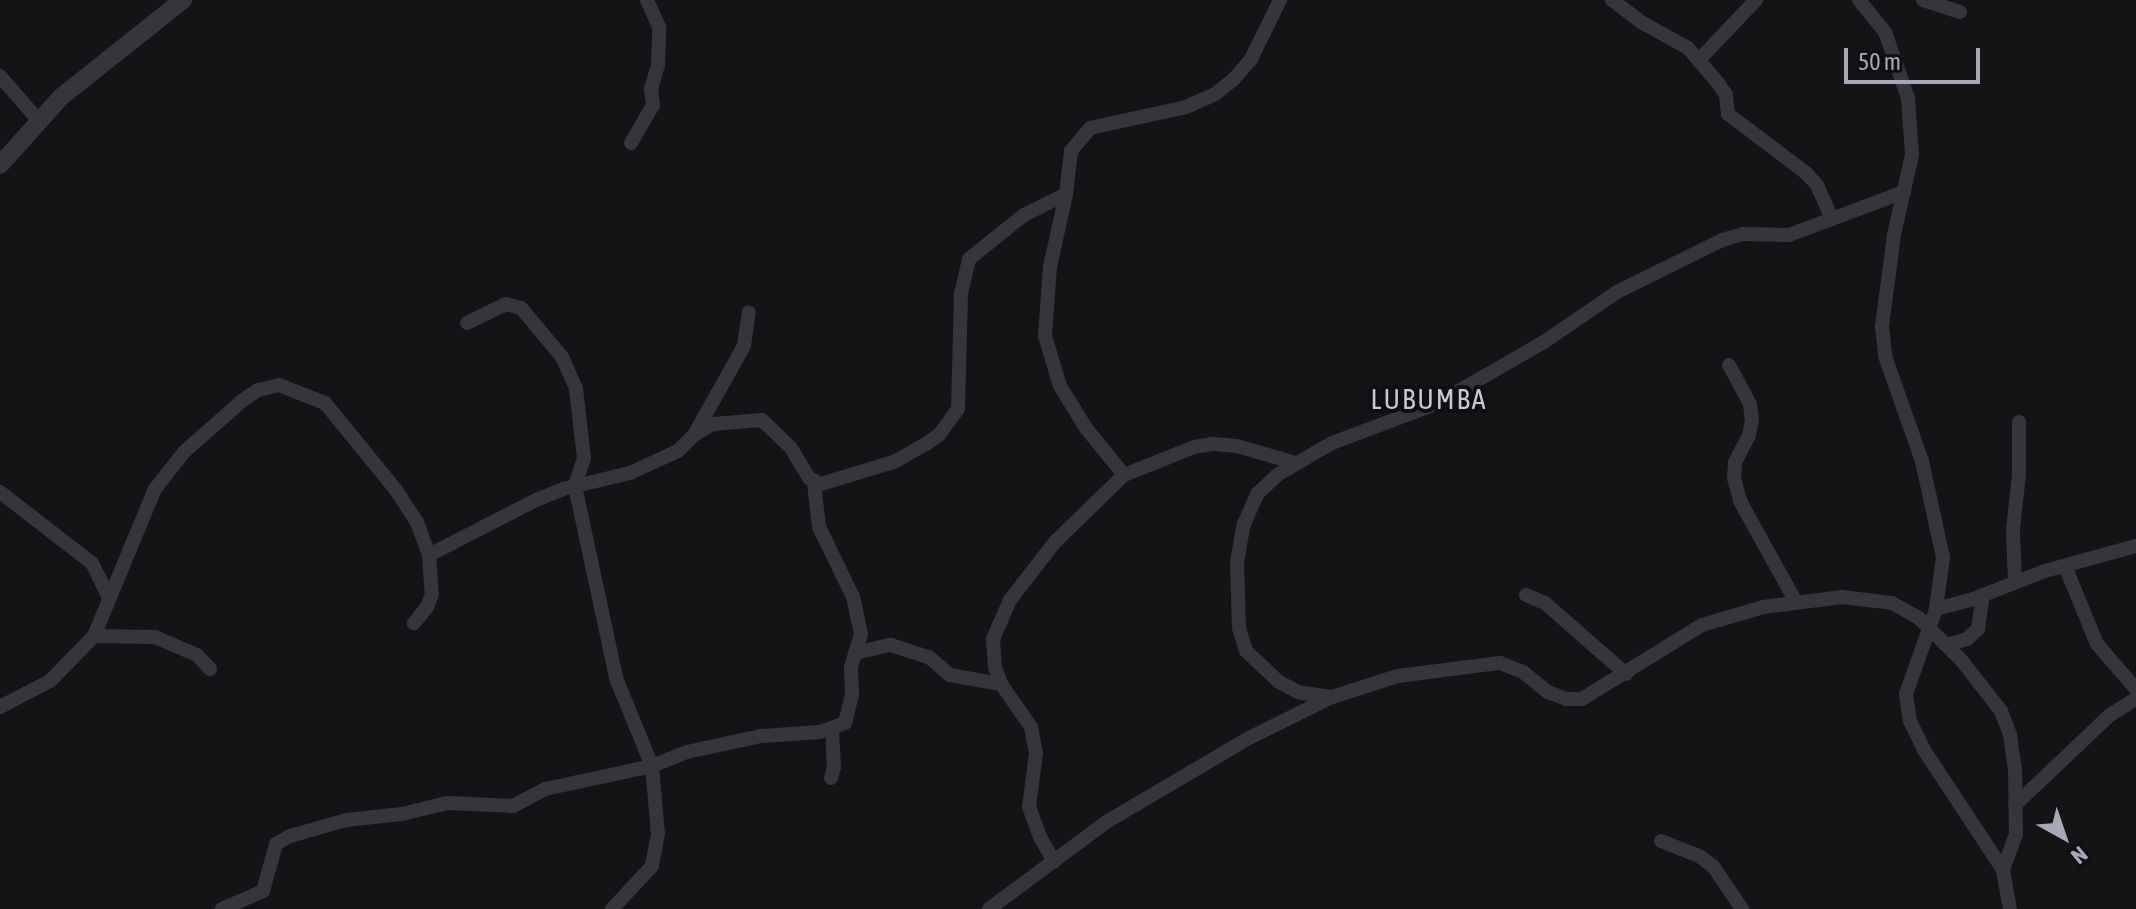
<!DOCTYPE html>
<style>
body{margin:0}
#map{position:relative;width:2136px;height:909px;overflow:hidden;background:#141416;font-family:"Asap Condensed",sans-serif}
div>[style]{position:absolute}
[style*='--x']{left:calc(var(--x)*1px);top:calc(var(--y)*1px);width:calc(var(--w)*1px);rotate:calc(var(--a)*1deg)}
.minor>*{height:14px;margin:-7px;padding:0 7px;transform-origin:7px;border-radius:7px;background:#35363b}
.tertiary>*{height:18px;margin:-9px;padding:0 9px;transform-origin:9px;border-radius:9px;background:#35363b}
span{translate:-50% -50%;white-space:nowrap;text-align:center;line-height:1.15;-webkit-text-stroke:8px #0f0f11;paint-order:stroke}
.quarter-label{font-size:28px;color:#c6c9d3;letter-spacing:2px}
.north{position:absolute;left:2024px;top:797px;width:80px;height:80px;-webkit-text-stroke:6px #0f0f11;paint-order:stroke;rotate:140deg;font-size:22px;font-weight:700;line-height:32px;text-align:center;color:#a5a9b7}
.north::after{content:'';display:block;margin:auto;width:28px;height:36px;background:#a5a9b7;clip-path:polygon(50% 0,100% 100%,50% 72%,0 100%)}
.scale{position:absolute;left:1844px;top:48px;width:136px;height:36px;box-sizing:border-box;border:4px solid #a5a9b7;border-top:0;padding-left:10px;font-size:24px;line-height:28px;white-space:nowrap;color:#a5a9b7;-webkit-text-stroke:6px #0f0f11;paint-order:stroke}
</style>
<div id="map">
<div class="minor">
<i style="--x:1612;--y:0;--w:36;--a:37"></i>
<i style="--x:1641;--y:22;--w:54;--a:29"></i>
<i style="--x:1688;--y:48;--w:46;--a:49.4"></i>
<i style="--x:1718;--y:83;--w:14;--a:56"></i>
<i style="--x:1726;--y:95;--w:19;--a:84"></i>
<i style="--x:1728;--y:114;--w:98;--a:37.1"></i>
<i style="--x:1806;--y:173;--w:16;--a:47"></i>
<i style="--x:1817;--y:185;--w:37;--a:66"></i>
<i style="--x:1859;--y:0;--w:41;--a:50.9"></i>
<i style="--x:1885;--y:32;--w:70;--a:70.8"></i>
<i style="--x:1908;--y:98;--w:57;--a:86"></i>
<i style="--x:1912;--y:155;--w:82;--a:102.7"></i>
<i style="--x:1894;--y:235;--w:92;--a:97.5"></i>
<i style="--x:1882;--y:326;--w:30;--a:84"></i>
<i style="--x:1885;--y:356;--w:111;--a:70.6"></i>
<i style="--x:1922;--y:461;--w:98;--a:77.7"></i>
<i style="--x:1943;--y:557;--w:52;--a:97.7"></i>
<i style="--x:1936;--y:609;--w:90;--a:109.4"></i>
<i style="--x:1906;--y:694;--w:27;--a:82"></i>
<i style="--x:1910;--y:721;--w:32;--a:64"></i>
<i style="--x:1924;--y:750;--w:144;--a:56.6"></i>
<i style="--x:2003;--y:870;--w:40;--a:80"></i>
<i style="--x:1923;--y:0;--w:39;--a:18"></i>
<i style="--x:1699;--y:60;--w:83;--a:-46.5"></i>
<i style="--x:0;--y:76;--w:61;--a:49"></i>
<i style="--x:631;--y:143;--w:44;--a:-59.9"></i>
<i style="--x:653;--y:105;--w:16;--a:-97"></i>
<i style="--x:651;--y:89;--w:25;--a:-74"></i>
<i style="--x:658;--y:65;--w:38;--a:-88"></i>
<i style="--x:659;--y:27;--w:30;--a:-114"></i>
<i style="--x:467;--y:323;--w:43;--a:-26"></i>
<i style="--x:506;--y:304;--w:16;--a:15"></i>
<i style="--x:521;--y:308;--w:64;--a:50.1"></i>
<i style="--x:562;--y:357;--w:35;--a:66"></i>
<i style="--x:576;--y:389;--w:69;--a:83.4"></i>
<i style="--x:584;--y:458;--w:29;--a:108"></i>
<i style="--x:575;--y:486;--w:196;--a:77.9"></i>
<i style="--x:616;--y:678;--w:95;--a:67.8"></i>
<i style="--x:652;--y:766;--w:68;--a:85"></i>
<i style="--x:658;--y:834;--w:33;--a:101"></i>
<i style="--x:652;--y:866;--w:59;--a:132.9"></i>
<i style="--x:1729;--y:365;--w:44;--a:61.7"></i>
<i style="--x:1750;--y:404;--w:16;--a:83"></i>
<i style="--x:1752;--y:420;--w:15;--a:101"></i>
<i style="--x:1749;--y:435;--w:31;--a:117"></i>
<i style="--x:1735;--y:463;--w:15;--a:94"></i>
<i style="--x:1734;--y:478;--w:24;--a:75"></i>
<i style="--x:1740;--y:501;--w:115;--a:61"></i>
<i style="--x:694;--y:435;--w:22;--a:-30"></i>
<i style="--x:713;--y:424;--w:49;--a:-4.7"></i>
<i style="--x:762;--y:420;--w:40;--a:44"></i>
<i style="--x:791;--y:448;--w:35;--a:59"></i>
<i style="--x:809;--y:478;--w:13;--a:27"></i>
<i style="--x:821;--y:484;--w:78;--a:-17"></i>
<i style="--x:896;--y:461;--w:34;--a:-30"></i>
<i style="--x:926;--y:444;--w:16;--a:-35"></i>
<i style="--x:939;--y:435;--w:32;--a:-54"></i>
<i style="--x:958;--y:409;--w:115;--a:-88.5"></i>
<i style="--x:961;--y:294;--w:36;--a:-77"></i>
<i style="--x:969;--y:259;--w:70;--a:-38.7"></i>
<i style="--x:1024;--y:215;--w:47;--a:-26.6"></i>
<i style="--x:1124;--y:475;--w:60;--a:-129"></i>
<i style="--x:1086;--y:428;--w:49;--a:-121.8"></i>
<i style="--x:1060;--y:386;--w:52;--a:-106.7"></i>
<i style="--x:1045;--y:336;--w:69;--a:-85.9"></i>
<i style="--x:1050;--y:267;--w:75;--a:-77.6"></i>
<i style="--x:1066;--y:194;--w:43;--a:-83.4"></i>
<i style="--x:1071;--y:151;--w:30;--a:-50"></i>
<i style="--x:1090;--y:128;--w:98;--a:-12.3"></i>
<i style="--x:1186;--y:107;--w:32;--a:-24"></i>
<i style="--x:1215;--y:94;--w:23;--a:-38"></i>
<i style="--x:1233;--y:80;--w:28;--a:-49"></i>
<i style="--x:1251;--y:59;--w:66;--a:-63.8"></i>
<i style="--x:0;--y:492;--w:116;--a:37.7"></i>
<i style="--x:92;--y:563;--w:39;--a:64"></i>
<i style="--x:429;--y:555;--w:120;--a:-27.2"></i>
<i style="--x:536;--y:500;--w:29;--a:-22"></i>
<i style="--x:563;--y:489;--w:69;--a:-13.4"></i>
<i style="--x:630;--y:473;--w:53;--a:-24.6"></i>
<i style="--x:678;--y:451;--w:23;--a:-45"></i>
<i style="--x:694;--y:435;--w:102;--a:-60.7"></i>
<i style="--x:744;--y:346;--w:34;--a:-82"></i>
<i style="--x:2065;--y:566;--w:84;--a:67.7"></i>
<i style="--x:2097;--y:644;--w:60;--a:49.1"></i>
<i style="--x:2015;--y:582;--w:53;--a:-92.2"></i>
<i style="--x:2013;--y:529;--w:54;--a:-83.7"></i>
<i style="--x:2019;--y:475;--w:53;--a:-90"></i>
<i style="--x:1526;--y:595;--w:21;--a:23"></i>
<i style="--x:1545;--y:603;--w:108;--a:41.2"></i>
<i style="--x:1936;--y:609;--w:38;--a:-15"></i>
<i style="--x:1973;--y:599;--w:77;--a:-21.3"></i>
<i style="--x:2045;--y:571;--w:94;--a:-15.4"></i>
<i style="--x:94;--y:636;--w:159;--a:-67.5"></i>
<i style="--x:155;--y:489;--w:47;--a:-51.9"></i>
<i style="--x:184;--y:452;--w:79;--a:-41.4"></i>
<i style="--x:243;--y:400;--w:18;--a:-34"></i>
<i style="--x:258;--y:390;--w:22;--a:-13"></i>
<i style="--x:279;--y:385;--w:49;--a:21.4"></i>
<i style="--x:325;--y:403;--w:112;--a:50.8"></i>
<i style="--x:396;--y:490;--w:38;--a:57"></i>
<i style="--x:417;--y:522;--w:35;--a:70"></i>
<i style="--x:429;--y:555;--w:39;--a:86"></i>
<i style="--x:432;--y:594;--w:14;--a:111"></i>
<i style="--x:427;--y:607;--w:21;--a:129"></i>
<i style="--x:1947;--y:645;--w:21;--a:-17"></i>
<i style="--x:1967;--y:639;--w:15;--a:-42"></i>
<i style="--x:1978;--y:629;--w:34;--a:-82"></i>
<i style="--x:855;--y:653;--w:37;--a:-13"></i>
<i style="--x:891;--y:645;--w:40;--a:18"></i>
<i style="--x:929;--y:657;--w:28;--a:41"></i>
<i style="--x:950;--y:675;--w:52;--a:10"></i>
<i style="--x:1332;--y:697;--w:34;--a:-172"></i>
<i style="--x:1298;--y:692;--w:21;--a:-152"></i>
<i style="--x:1279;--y:682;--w:45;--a:-136.8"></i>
<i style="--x:1246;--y:651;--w:24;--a:-107"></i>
<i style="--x:1239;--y:628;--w:66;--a:-91.7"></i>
<i style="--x:1237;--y:562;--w:39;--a:-80"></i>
<i style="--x:1244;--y:524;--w:34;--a:-66"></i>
<i style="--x:1258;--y:493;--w:26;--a:-43"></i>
<i style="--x:1277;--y:475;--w:64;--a:-30.2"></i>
<i style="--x:1332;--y:443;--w:111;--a:-20.6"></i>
<i style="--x:1436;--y:404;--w:125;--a:-29.9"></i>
<i style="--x:1544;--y:342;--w:88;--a:-34.4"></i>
<i style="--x:1617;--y:292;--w:117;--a:-26.3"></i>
<i style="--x:1722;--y:240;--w:22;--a:-16"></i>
<i style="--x:1743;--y:234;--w:46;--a:1.2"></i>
<i style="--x:1789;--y:235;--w:123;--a:-20.5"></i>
<i style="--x:0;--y:707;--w:56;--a:-27.5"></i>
<i style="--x:50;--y:681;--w:63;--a:-45.6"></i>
<i style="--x:94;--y:636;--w:61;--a:0.9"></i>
<i style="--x:155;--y:637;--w:46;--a:23.2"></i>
<i style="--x:197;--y:655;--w:19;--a:47"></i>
<i style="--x:831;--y:778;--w:11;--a:-75"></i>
<i style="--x:834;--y:767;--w:37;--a:-93"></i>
<i style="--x:2015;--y:805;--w:131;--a:-43.5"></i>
<i style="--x:2110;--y:715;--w:31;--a:-32"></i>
<i style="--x:1661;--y:841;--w:41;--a:21.5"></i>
<i style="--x:1699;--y:856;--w:17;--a:36"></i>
<i style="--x:1713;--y:866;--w:52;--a:56"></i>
<i style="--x:1054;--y:862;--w:29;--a:-119"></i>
<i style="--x:1040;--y:837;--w:32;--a:-110"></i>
<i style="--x:1029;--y:807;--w:54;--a:-82.6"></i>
<i style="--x:1036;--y:753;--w:26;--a:-101"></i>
<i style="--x:1031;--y:727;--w:52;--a:-124.9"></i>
<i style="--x:1001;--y:684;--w:18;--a:-109"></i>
<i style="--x:995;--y:667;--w:28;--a:-94"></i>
<i style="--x:993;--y:639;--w:43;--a:-66.4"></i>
<i style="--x:1010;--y:600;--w:73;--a:-52.2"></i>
<i style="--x:1055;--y:542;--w:96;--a:-44.2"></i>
<i style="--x:1124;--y:475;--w:75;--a:-21.8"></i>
<i style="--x:1194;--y:447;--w:19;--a:-9"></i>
<i style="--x:1213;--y:444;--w:24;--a:5"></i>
<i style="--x:1237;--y:446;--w:61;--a:16.1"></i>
<i style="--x:222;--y:909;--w:45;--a:-23.7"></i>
<i style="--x:263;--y:891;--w:49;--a:-74.5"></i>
<i style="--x:276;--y:844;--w:16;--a:-30"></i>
<i style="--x:290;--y:836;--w:58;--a:-15.9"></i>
<i style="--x:346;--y:820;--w:56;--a:-6.1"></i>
<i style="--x:402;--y:814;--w:46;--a:-13.7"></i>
<i style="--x:447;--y:803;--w:66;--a:2.6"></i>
<i style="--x:513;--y:806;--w:36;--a:-28"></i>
<i style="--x:545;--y:789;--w:109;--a:-12.1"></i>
<i style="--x:652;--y:766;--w:38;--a:-22"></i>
<i style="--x:687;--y:752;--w:76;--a:-12.2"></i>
<i style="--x:761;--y:736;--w:59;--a:-3.9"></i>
<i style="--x:820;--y:732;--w:27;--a:-20"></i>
<i style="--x:845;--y:723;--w:29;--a:-76"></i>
<i style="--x:852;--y:695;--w:28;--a:-92"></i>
<i style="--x:851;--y:667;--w:34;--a:-73"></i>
<i style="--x:861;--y:634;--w:38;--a:-102"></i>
<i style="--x:853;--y:597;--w:78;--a:-115.9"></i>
<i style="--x:819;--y:527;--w:44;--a:-96.5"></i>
<i style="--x:989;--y:909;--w:148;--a:-36.5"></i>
<i style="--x:1108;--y:821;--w:164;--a:-30.5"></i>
<i style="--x:1249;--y:738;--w:93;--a:-26.3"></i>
<i style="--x:1332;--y:697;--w:69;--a:-17.7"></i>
<i style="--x:1398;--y:676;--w:103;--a:-7.3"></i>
<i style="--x:1500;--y:663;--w:25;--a:21"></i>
<i style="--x:1523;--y:672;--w:32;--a:39"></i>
<i style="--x:1548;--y:692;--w:19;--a:21"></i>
<i style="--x:1566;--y:699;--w:16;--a:0"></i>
<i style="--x:1582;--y:699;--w:141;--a:-31.7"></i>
<i style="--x:1702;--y:625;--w:64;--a:-16.4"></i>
<i style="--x:1763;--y:607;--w:80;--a:-7.2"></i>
<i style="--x:1842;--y:597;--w:50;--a:6.8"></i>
<i style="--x:1892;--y:603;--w:31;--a:29"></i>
<i style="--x:1919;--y:618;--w:61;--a:45"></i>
<i style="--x:1962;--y:661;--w:63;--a:52"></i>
<i style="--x:2001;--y:711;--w:26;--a:69"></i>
<i style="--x:2010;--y:735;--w:35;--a:82"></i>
<i style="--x:2015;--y:770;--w:64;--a:89.1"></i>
<i style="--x:2016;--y:834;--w:38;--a:110"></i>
</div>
<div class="tertiary">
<i style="--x:0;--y:165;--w:91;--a:-48.1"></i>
<i style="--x:61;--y:97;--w:156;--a:-38.5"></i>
</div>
<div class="quarter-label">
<span style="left:1429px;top:399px">LUBUMBA</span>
</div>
<div class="north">N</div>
<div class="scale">50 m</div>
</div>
